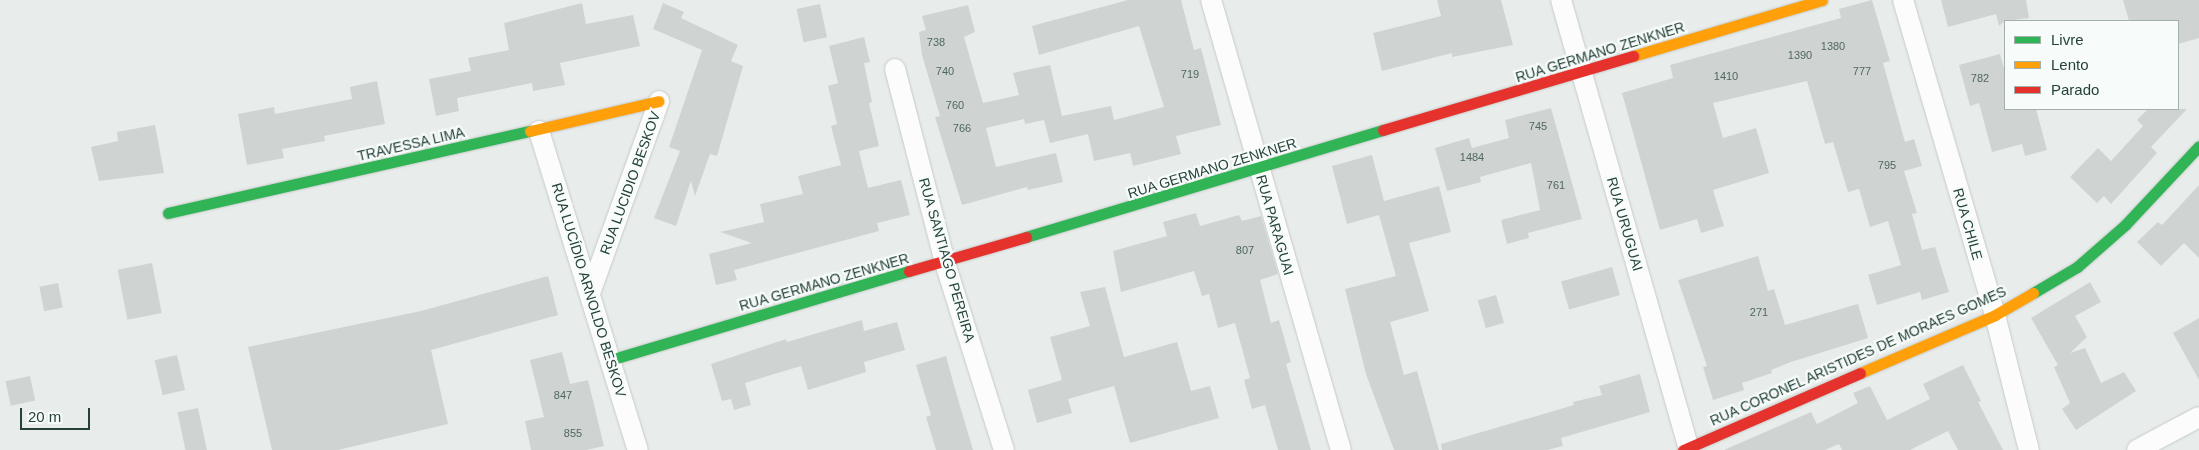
<!DOCTYPE html>
<meta charset="utf-8">
<style>
body{margin:0}
#map{position:relative;width:2199px;height:450px;overflow:hidden;background:#e8edeb;font-family:Helvetica,sans-serif}
div>[style]{position:absolute}
[style*='--x']{left:calc(var(--x)*1px);top:calc(var(--y)*1px);width:calc(var(--w)*1px);rotate:calc(var(--a)*1deg)}
.building>*{inset:0;background:#cfd4d2;transform-origin:0 0}
.roads{filter:drop-shadow(0 0 1px #c5cac8) drop-shadow(0 0 1px #c5cac8)}
.street>*{height:20px;margin:-10px;padding:0 10px;transform-origin:10px;border-radius:10px;background:#fcfcfc}
.fast>*{height:11px;margin:-5.5px;padding:0 5.5px;transform-origin:5.5px;border-radius:5.5px;background:#30b455}
.slow>*{height:11px;margin:-5.5px;padding:0 5.5px;transform-origin:5.5px;border-radius:5.5px;background:#ff9f0a}
.jam>*{height:11px;margin:-5.5px;padding:0 5.5px;transform-origin:5.5px;border-radius:5.5px;background:#e5322d}
span{translate:-50% -50%;white-space:nowrap;text-align:center;line-height:1.15;-webkit-text-stroke:4.5px #f7fbf9;paint-order:stroke}
.number-label{font-size:11px;color:#506761}
.number-label span{-webkit-text-stroke-width:0}
.street-label{font-size:14px;color:#24423a}
.legend{position:absolute;left:2004px;top:20px;width:175px;height:90px;box-sizing:border-box;background:#f7fbf9;border:1px solid #a3b1ad;margin:0;padding:6px 9px;list-style:none;font-size:15px;color:#24423a}
.legend li{display:flex;align-items:center;gap:10px;height:25px}
.legend b{width:25px;border:1px solid #a3b1ad}
.scale{position:absolute;left:20px;top:408px;width:70px;height:22px;box-sizing:border-box;border:2px solid #24423a;border-top:0;padding-left:6px;font-size:15px;line-height:18px;white-space:nowrap;color:#24423a;-webkit-text-stroke:4px #f7fbf9;paint-order:stroke}
</style>
<div id="map">
<div class="building">
<i style="clip-path:polygon(1128px 0,1181px 0,1194px 50px,1201px 48px,1221px 125px,1176px 136px,1181px 154px,1133px 166px,1130px 153px,1094px 161px,1088px 134px,1050px 143px,1044px 120px,1025px 124px,1024px 119px,986px 128px,996px 167px,1056px 153px,1063px 182px,1028px 190px,1027px 187px,962px 205px,935px 117px,940px 116px,922px 55px,919px 32px,926px 30px,922px 16px,968px 5px,975px 32px,964px 37px,983px 103px,1019px 95px,1013px 73px,1050px 65px,1062px 116px,1111px 106px,1114px 120px,1164px 107px,1139px 26px,1039px 55px,1032px 26px)"></i>
<i style="clip-path:polygon(1437px 0,1501px 0,1513px 45px,1452px 57px,1452px 53px,1382px 71px,1373px 33px,1441px 16px)"></i>
<i style="clip-path:polygon(1872px 0,1890px 61px,1883px 63px,1905px 142px,1914px 139px,1922px 166px,1904px 171px,1917px 213px,1912px 214px,1922px 250px,1935px 247px,1949px 292px,1922px 300px,1920px 292px,1877px 305px,1868px 275px,1901px 265px,1888px 221px,1870px 227px,1859px 189px,1848px 192px,1833px 142px,1825px 144px,1807px 81px,1713px 103px,1723px 138px,1756px 128px,1769px 173px,1713px 190px,1724px 226px,1701px 233px,1697px 219px,1660px 230px,1622px 93px,1673px 78px,1670px 65px,1841px 18px,1839px 9px)"></i>
<i style="clip-path:polygon(1941px 0,2026px 0,2029px 18px,2005px 21px,1999px 26px,1996px 14px,1948px 27px)"></i>
<i style="clip-path:polygon(2123px 0,2199px 0,2199px 38px,2178px 44px,2178px 21px,2129px 21px)"></i>
<i style="clip-path:polygon(582px 3px,586px 24px,633px 15px,640px 46px,560px 63px,565px 85px,533px 91px,532px 83px,457px 98px,459px 111px,436px 116px,429px 79px,471px 71px,468px 58px,509px 50px,504px 23px)"></i>
<i style="clip-path:polygon(663px 3px,684px 12px,681px 18px,738px 45px,731px 61px,743px 66px,717px 156px,710px 154px,695px 196px,691px 181px,676px 226px,654px 218px,680px 151px,669px 147px,702px 50px,653px 29px)"></i>
<i style="left:820px;top:4px;width:34px;height:24px;rotate:78deg"></i>
<i style="clip-path:polygon(864px 37px,870px 62px,864px 63px,872px 102px,869px 103px,879px 146px,859px 151px,868px 188px,901px 180px,910px 215px,877px 223px,879px 231px,734px 270px,737px 280px,716px 285px,709px 254px,752px 243px,720px 232px,764px 222px,760px 204px,803px 194px,798px 176px,841px 165px,831px 126px,837px 124px,828px 86px,838px 83px,829px 46px)"></i>
<i style="clip-path:polygon(2000px 54px,2005px 72px,2005px 109px,2036px 109px,2047px 150px,2025px 156px,2022px 144px,1992px 152px,1979px 103px,1970px 106px,1959px 65px)"></i>
<i style="clip-path:polygon(377px 81px,385px 124px,324px 136px,325px 141px,282px 149px,284px 158px,247px 165px,238px 114px,274px 107px,275px 114px,352px 99px,350px 87px)"></i>
<i style="clip-path:polygon(1551px 108px,1582px 219px,1528px 233px,1529px 238px,1507px 244px,1501px 220px,1540px 210px,1531px 163px,1480px 177px,1481px 182px,1447px 191px,1435px 148px,1469px 138px,1472px 148px,1509px 138px,1505px 120px)"></i>
<i style="clip-path:polygon(2148px 109px,2187px 109px,2151px 147px,2157px 153px,2111px 204px,2104px 196px,2097px 203px,2070px 177px,2098px 148px,2111px 161px,2143px 126px,2137px 120px)"></i>
<i style="clip-path:polygon(155px 125px,164px 173px,99px 181px,91px 147px,118px 141px,117px 132px)"></i>
<i style="clip-path:polygon(1372px 155px,1384px 201px,1439px 186px,1451px 232px,1409px 243px,1429px 311px,1390px 322px,1404px 375px,1417px 371px,1439px 450px,1394px 450px,1366px 374px,1345px 289px,1396px 276px,1379px 215px,1347px 224px,1332px 166px)"></i>
<i style="clip-path:polygon(2199px 185px,2199px 258px,2184px 243px,2161px 266px,2137px 242px,2158px 222px,2162px 225px)"></i>
<i style="clip-path:polygon(1196px 213px,1200px 226px,1239px 215px,1242px 221px,1261px 216px,1278px 274px,1260px 280px,1271px 323px,1279px 320px,1291px 362px,1286px 364px,1311px 450px,1278px 450px,1265px 405px,1252px 409px,1244px 380px,1250px 378px,1235px 323px,1218px 328px,1209px 294px,1202px 296px,1194px 271px,1121px 292px,1113px 251px,1167px 236px,1163px 222px)"></i>
<i style="clip-path:polygon(1758px 256px,1768px 291px,1774px 289px,1785px 325px,1858px 304px,1868px 338px,1791px 362px,1771px 370px,1772px 373px,1742px 383px,1744px 390px,1713px 400px,1703px 367px,1707px 366px,1678px 280px)"></i>
<i style="left:152px;top:263px;width:51px;height:35px;rotate:79deg"></i>
<i style="left:1612px;top:267px;width:29px;height:53px;rotate:74deg"></i>
<i style="clip-path:polygon(548px 276px,558px 315px,431px 350px,448px 424px,338px 450px,272px 450px,248px 347px,421px 311px)"></i>
<i style="clip-path:polygon(2090px 282px,2101px 302px,2075px 316px,2087px 337px,2070px 353px,2085px 348px,2101px 383px,2124px 372px,2136px 391px,2076px 430px,2062px 409px,2070px 403px,2054px 367px,2058px 365px,2031px 318px)"></i>
<i style="left:58px;top:283px;width:25px;height:19px;rotate:79deg"></i>
<i style="clip-path:polygon(1105px 287px,1124px 357px,1177px 342px,1191px 391px,1210px 386px,1219px 418px,1130px 443px,1114px 386px,1068px 399px,1072px 413px,1037px 423px,1028px 390px,1062px 380px,1050px 337px,1090px 326px,1080px 292px)"></i>
<i style="left:1496px;top:295px;width:29px;height:19px;rotate:74deg"></i>
<i style="clip-path:polygon(2199px 318px,2199px 380px,2173px 333px)"></i>
<i style="clip-path:polygon(862px 320px,864px 331px,897px 322px,905px 350px,864px 362px,866px 372px,808px 390px,801px 366px,745px 383px,751px 405px,734px 410px,731px 399px,722px 401px,711px 364px,786px 339px,787px 342px)"></i>
<i style="clip-path:polygon(562px 352px,570px 384px,588px 380px,604px 446px,586px 450px,531px 450px,525px 421px,544px 417px,530px 360px)"></i>
<i style="left:177px;top:355px;width:36px;height:23px;rotate:77deg"></i>
<i style="clip-path:polygon(946px 356px,955px 389px,973px 450px,936px 450px,926px 417px,931px 415px,916px 365px)"></i>
<i style="clip-path:polygon(1963px 365px,1981px 401px,1978px 402px,2003px 450px,1958px 450px,1948px 431px,1910px 450px,1842px 450px,1839px 444px,1825px 450px,1724px 450px,1811px 412px,1817px 424px,1858px 403px,1853px 393px,1870px 386px,1887px 420px,1930px 399px,1923px 384px)"></i>
<i style="clip-path:polygon(1640px 374px,1650px 412px,1561px 438px,1563px 446px,1547px 450px,1442px 450px,1441px 444px,1574px 405px,1573px 402px,1602px 395px,1599px 386px)"></i>
<i style="left:30px;top:376px;width:25px;height:25px;rotate:78deg"></i>
<i style="left:198px;top:408px;width:43px;height:21px;rotate:78deg"></i>
</div>
<div class="roads">
<div class="street">
<i style="--x:1211;--y:0;--w:468;--a:73.9"></i>
<i style="--x:1561;--y:0;--w:466;--a:74.1"></i>
<i style="--x:1903;--y:0;--w:328;--a:73.7"></i>
<i style="--x:1995;--y:315;--w:139;--a:75.9"></i>
<i style="--x:895;--y:69;--w:200;--a:75.5"></i>
<i style="--x:945;--y:263;--w:196;--a:72.5"></i>
<i style="--x:539;--y:131;--w:334;--a:72.8"></i>
<i style="--x:590;--y:293;--w:204;--a:-70.2"></i>
<i style="--x:2137;--y:450;--w:70;--a:-28"></i>
</div>
<div class="fast">
<i style="--x:168;--y:213;--w:371;--a:-12.8"></i>
<i style="--x:1026;--y:237;--w:373;--a:-16.7"></i>
<i style="--x:2033;--y:293;--w:51;--a:-30.6"></i>
<i style="--x:2077;--y:267;--w:64;--a:-41.2"></i>
<i style="--x:2125;--y:225;--w:108;--a:-46.9"></i>
<i style="--x:610;--y:360;--w:312;--a:-16.6"></i>
</div>
<div class="slow">
<i style="--x:1633;--y:56;--w:197;--a:-16.5"></i>
<i style="--x:530;--y:131;--w:132;--a:-13.1"></i>
<i style="--x:1860;--y:373;--w:147;--a:-23.2"></i>
<i style="--x:1995;--y:315;--w:44;--a:-30.1"></i>
</div>
<div class="jam">
<i style="--x:1383;--y:130;--w:261;--a:-16.5"></i>
<i style="--x:909;--y:271;--w:122;--a:-16.2"></i>
<i style="--x:1683;--y:450;--w:193;--a:-23.5"></i>
</div>
</div>
<div class="number-label">
<span style="left:936px;top:42px">738</span>
<span style="left:1833px;top:46px">1380</span>
<span style="left:1800px;top:55px">1390</span>
<span style="left:945px;top:71px">740</span>
<span style="left:1862px;top:71px">777</span>
<span style="left:1190px;top:74px">719</span>
<span style="left:1726px;top:76px">1410</span>
<span style="left:1980px;top:78px">782</span>
<span style="left:955px;top:105px">760</span>
<span style="left:1538px;top:126px">745</span>
<span style="left:962px;top:128px">766</span>
<span style="left:1472px;top:157px">1484</span>
<span style="left:1887px;top:165px">795</span>
<span style="left:1556px;top:185px">761</span>
<span style="left:1245px;top:250px">807</span>
<span style="left:1759px;top:312px">271</span>
<span style="left:563px;top:395px">847</span>
<span style="left:573px;top:433px">855</span>
</div>
<div class="street-label">
<span style="left:1600px;top:52px;rotate:-17deg">RUA GERMANO ZENKNER</span>
<span style="left:411px;top:144px;rotate:-13deg">TRAVESSA LIMA</span>
<span style="left:1212px;top:168px;rotate:-17deg">RUA GERMANO ZENKNER</span>
<span style="left:630px;top:183px;rotate:-70deg">RUA LUCIDIO BESKOV</span>
<span style="left:1625px;top:224px;rotate:74deg">RUA URUGUAI</span>
<span style="left:1968px;top:224px;rotate:74deg">RUA CHILE</span>
<span style="left:1275px;top:225px;rotate:74deg">RUA PARAGUAI</span>
<span style="left:947px;top:260px;rotate:74deg">RUA SANTIAGO PEREIRA</span>
<span style="left:824px;top:282px;rotate:-16deg">RUA GERMANO ZENKNER</span>
<span style="left:589px;top:290px;rotate:73deg">RUA LUCÍDIO ARNOLDO BESKOV</span>
<span style="left:1858px;top:356px;rotate:-24deg">RUA CORONEL ARISTIDES DE MORAES GOMES</span>
</div>
<ul class="legend">
<li><b style="height:6px;background:#30b455"></b>Livre</li>
<li><b style="height:6px;background:#ff9f0a"></b>Lento</li>
<li><b style="height:6px;background:#e5322d"></b>Parado</li>
</ul>
<div class="scale">20 m</div>
</div>
